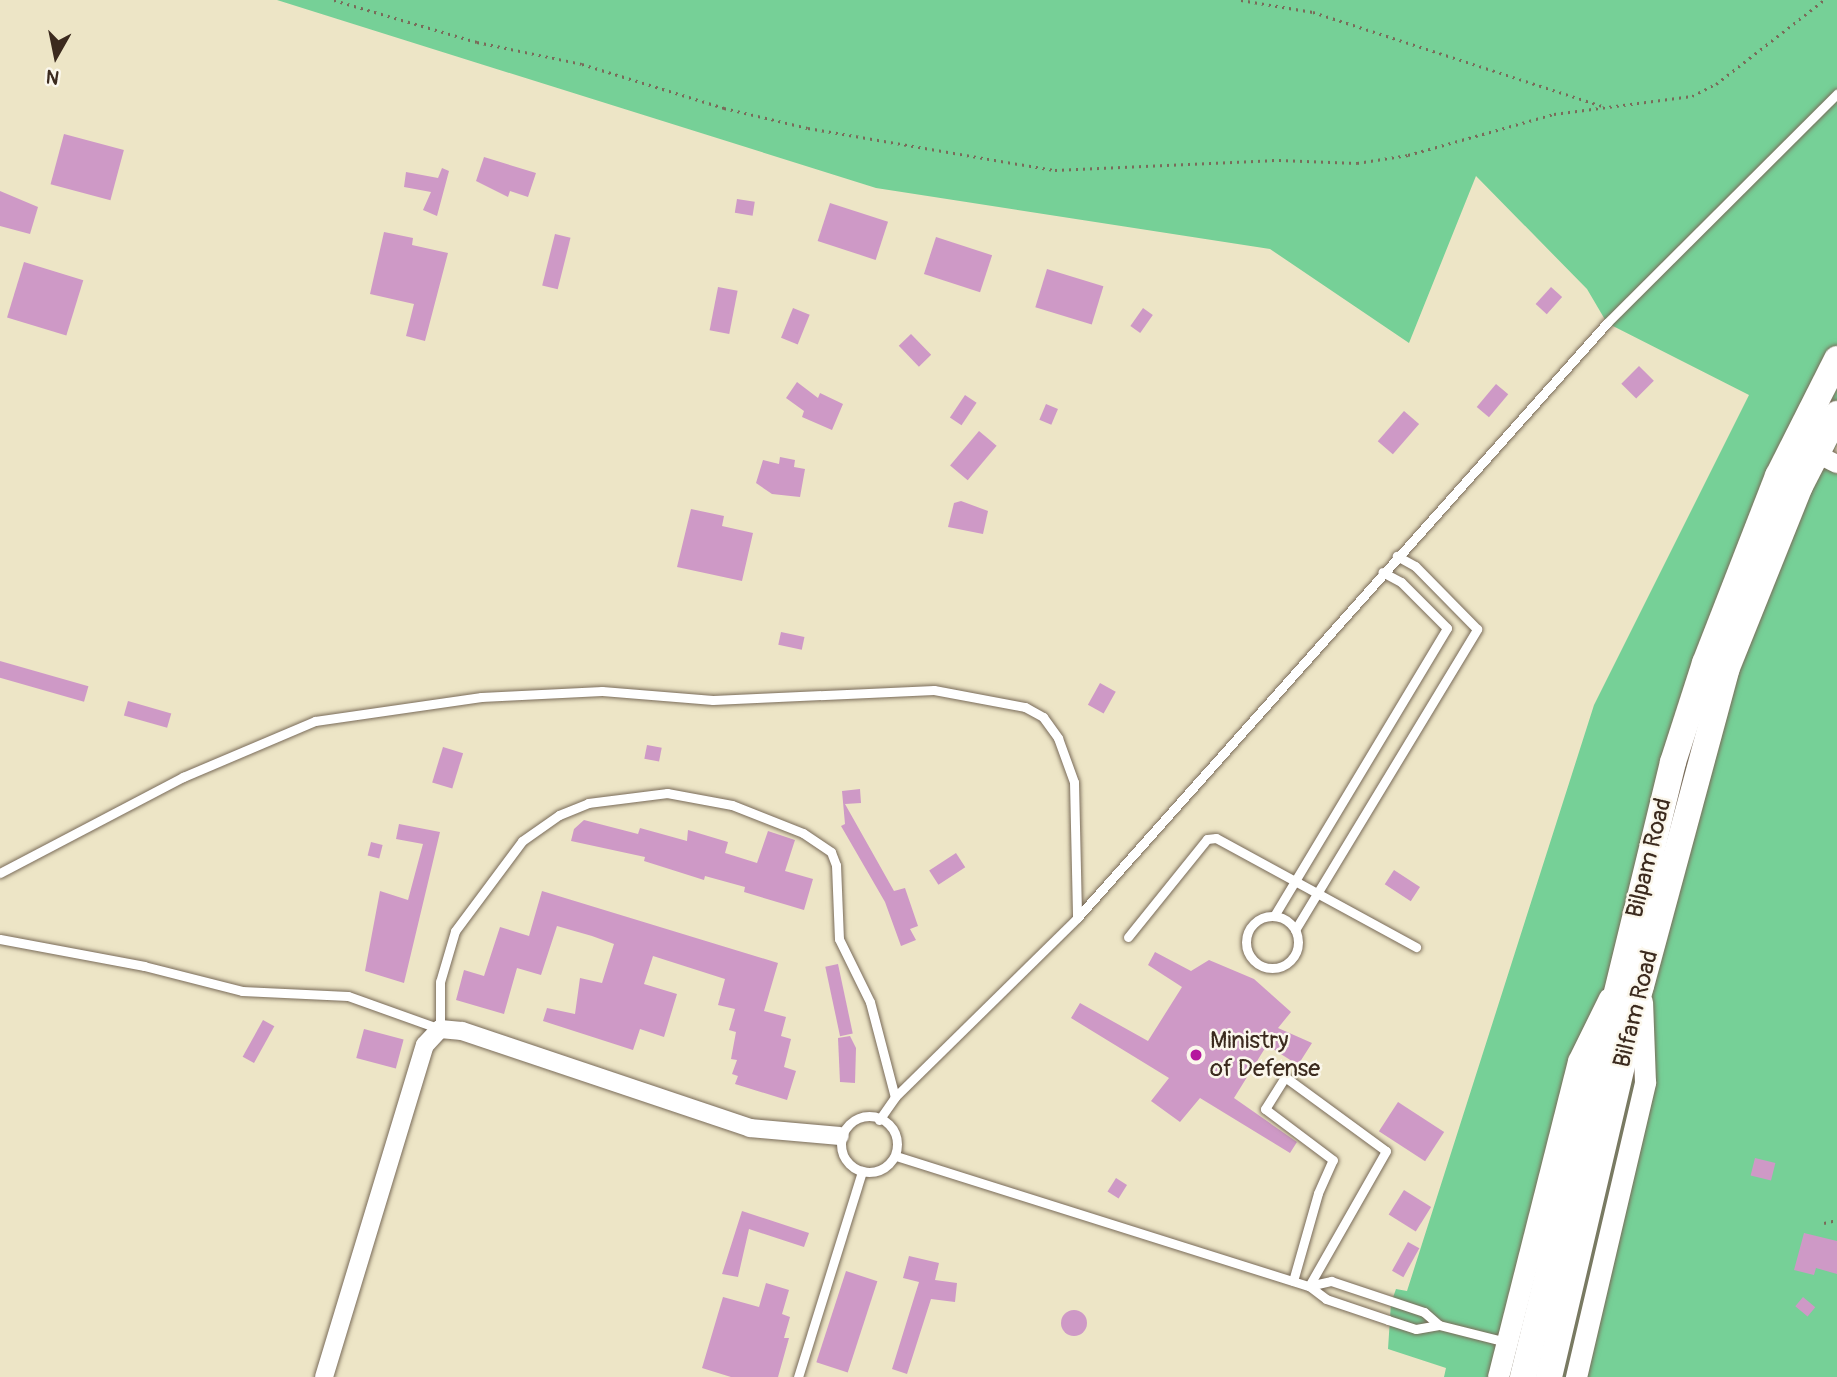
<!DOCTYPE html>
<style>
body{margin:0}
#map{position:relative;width:1837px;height:1377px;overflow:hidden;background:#ede5c6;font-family:Pangolin,sans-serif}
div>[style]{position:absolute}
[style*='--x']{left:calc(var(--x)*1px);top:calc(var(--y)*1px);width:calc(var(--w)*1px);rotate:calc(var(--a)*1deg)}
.green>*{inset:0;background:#76d097}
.building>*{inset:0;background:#ce99c6;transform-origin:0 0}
.round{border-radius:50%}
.path>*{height:2.5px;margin-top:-1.25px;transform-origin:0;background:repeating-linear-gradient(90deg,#796b59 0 2px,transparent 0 7px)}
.roads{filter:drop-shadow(0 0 2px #796b59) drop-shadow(0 0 2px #796b59)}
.service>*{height:9px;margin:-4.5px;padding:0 4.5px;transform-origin:4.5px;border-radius:4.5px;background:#fff}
.service>.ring{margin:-4.5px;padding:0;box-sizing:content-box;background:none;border:9px solid #fff;border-radius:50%}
.minor>*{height:18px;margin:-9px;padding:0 9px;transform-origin:9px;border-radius:9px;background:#fff}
.tertiary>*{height:21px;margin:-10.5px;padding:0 10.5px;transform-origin:10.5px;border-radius:10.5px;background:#fff}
.primary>*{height:26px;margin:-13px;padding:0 13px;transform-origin:13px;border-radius:13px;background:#fff}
.dots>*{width:19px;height:19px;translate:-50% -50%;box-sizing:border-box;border:4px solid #fbf7ec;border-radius:50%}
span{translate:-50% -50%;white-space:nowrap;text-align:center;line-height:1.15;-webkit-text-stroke:5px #fbf7ec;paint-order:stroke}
.street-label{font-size:24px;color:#3b2a1e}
.poi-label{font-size:24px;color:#3b2a1e}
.left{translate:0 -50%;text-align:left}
.north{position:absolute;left:21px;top:21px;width:70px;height:70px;-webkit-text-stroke:5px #fbf7ec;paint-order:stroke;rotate:189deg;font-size:19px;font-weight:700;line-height:28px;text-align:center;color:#3b2a1e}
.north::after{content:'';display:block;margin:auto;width:24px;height:32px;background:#3b2a1e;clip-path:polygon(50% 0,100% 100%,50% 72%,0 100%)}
</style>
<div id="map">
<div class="green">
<i style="clip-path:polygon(277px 0,1837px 0,1837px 444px,1825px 467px,1837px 474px,1837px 1377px,1444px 1377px,1446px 1368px,1388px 1349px,1391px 1303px,1396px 1289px,1407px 1291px,1594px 705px,1749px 395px,1607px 323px,1587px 289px,1476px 176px,1409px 343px,1270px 249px,876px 188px)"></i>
</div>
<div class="building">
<i style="left:64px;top:134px;width:62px;height:52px;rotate:15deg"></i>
<i style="clip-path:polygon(484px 157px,536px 173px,528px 197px,510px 191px,508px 197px,476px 181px)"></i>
<i style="clip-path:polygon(442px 168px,449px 171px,437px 216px,423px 210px,431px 192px,404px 187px,406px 172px,438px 178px)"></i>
<i style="clip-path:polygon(0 191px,38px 207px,30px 234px,0 226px)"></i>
<i style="left:737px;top:199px;width:18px;height:14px;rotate:9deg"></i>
<i style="left:830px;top:203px;width:61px;height:40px;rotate:18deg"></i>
<i style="clip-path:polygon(384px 232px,413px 238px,412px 245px,448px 253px,425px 341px,406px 336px,414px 304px,370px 294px)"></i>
<i style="left:555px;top:234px;width:16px;height:53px;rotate:14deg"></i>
<i style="left:936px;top:237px;width:59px;height:39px;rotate:18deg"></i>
<i style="left:24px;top:262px;width:62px;height:58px;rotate:17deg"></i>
<i style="left:1047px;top:269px;width:59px;height:40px;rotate:17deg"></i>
<i style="left:718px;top:287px;width:20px;height:44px;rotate:11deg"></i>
<i style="left:1551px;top:287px;width:15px;height:23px;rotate:42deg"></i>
<i style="left:793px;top:308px;width:18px;height:32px;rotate:22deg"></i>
<i style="left:1143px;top:308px;width:12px;height:22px;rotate:35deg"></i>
<i style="left:911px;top:334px;width:29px;height:17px;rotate:46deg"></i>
<i style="left:1639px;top:366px;width:21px;height:25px;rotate:45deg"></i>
<i style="clip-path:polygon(797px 382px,818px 398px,820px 393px,843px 404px,832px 430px,802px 417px,804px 411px,786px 398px)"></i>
<i style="left:1496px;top:384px;width:16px;height:30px;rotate:40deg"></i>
<i style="left:965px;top:395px;width:14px;height:27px;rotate:34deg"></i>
<i style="left:1046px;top:404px;width:13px;height:17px;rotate:23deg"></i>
<i style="left:1404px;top:411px;width:20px;height:40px;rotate:41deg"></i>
<i style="left:979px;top:431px;width:23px;height:45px;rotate:40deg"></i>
<i style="clip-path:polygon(780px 457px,795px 460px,794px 467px,805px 469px,800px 497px,772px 494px,756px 483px,763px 460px,779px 464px)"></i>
<i style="clip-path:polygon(961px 501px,988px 511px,983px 534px,948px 527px,954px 503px)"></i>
<i style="clip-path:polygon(691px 509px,724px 516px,722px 526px,753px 533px,742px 581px,677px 567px)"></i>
<i style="left:781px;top:632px;width:24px;height:13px;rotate:12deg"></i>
<i style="left:0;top:661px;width:92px;height:16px;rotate:16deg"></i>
<i style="left:1100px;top:683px;width:18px;height:25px;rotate:29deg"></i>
<i style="left:128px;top:701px;width:45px;height:15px;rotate:16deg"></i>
<i style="left:647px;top:745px;width:15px;height:14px;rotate:11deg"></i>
<i style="left:443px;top:747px;width:21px;height:37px;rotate:17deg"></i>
<i style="clip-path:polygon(860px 789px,861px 803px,845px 804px,894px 891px,905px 888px,918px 926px,910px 929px,916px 940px,901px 946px,885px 902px,841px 826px,845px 824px,842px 791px)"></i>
<i style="clip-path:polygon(584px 820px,638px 834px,640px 828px,687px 841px,688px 830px,728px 842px,725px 853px,757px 863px,768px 831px,795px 840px,785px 871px,813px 879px,804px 910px,744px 892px,745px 887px,705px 876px,704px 880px,644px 861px,645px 857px,571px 841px,574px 829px)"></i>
<i style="clip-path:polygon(399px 824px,440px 832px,404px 983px,365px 971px,380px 891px,408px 900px,423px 844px,396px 839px)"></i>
<i style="left:371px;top:842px;width:12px;height:14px;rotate:14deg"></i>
<i style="left:956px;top:853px;width:17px;height:32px;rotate:57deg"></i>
<i style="left:1394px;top:870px;width:31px;height:17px;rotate:33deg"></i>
<i style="clip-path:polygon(542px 891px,778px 963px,764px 1011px,786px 1017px,781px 1036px,791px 1039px,784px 1067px,796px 1071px,787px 1100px,735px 1084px,738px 1076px,732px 1074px,737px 1060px,731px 1059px,736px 1032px,729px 1030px,735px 1009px,718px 1005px,725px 979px,653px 956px,644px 984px,677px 994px,664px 1037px,640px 1029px,633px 1050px,543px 1021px,547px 1008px,575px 1014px,580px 978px,602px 983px,614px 944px,592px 936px,557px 926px,541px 975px,517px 968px,504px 1014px,456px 1000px,464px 970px,484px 976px,500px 927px,529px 936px)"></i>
<i style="clip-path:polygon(1155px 952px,1191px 971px,1209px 960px,1254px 979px,1291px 1012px,1278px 1028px,1312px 1043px,1298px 1065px,1267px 1045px,1234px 1098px,1297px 1142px,1290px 1153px,1200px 1098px,1180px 1122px,1151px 1101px,1169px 1078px,1071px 1018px,1080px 1003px,1148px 1041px,1182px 987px,1148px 965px)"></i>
<i style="left:838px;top:964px;width:71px;height:13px;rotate:78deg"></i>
<i style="left:263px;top:1020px;width:13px;height:42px;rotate:29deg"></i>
<i style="left:364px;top:1029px;width:41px;height:30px;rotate:15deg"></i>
<i style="clip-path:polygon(850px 1036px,856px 1048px,855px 1083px,840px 1082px,838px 1038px)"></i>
<i style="left:1398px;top:1102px;width:55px;height:35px;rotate:33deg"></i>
<i style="left:1755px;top:1158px;width:21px;height:18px;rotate:14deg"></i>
<i style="left:1116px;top:1178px;width:13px;height:16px;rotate:32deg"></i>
<i style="left:1404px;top:1190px;width:32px;height:29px;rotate:32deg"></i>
<i style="clip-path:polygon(742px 1211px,809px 1233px,804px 1247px,749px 1229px,738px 1277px,722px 1274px)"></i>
<i style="clip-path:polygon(1804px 1233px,1837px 1241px,1837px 1274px,1816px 1268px,1814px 1275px,1794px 1270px)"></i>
<i style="left:1408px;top:1242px;width:13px;height:33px;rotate:29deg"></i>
<i style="clip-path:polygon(909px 1256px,939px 1263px,935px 1280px,957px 1283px,955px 1302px,931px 1299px,907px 1374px,892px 1369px,919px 1282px,903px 1278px)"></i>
<i style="left:846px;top:1271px;width:33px;height:96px;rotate:18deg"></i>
<i style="clip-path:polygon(766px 1283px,789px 1290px,782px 1314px,790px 1317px,784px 1338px,789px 1338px,778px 1377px,731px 1377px,702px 1368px,723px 1297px,759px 1307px)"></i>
<i style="left:1803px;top:1297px;width:16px;height:12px;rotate:40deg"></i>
<i class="round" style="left:1061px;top:1310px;width:26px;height:26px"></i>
</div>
<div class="path">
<i style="--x:334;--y:0;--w:149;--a:16.4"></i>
<i style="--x:477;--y:42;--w:107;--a:11.8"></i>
<i style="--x:582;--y:64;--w:149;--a:17.2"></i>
<i style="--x:724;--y:108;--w:86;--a:13.4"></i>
<i style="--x:808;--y:128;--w:251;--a:9.7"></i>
<i style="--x:1055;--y:170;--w:224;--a:-2.6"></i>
<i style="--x:1279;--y:160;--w:78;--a:2.2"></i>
<i style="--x:1357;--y:163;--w:52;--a:-8.9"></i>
<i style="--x:1408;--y:155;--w:152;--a:-15.7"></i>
<i style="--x:1554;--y:114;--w:139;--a:-7.4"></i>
<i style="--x:1692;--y:96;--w:27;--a:-27"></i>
<i style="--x:1716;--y:84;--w:137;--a:-37.9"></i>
<i style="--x:1241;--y:0;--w:73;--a:9.5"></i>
<i style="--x:1313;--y:12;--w:307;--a:18"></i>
<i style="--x:1824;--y:1223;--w:13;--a:-13"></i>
</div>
<div class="roads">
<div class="service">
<i style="--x:0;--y:873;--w:207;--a:-27.7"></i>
<i style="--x:183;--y:777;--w:143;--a:-23"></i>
<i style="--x:315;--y:721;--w:168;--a:-8.2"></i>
<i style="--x:481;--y:697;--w:121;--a:-2.8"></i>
<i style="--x:602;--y:691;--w:111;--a:4.6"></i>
<i style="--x:713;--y:700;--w:221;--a:-2.6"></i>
<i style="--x:934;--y:690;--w:93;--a:10.6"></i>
<i style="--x:1025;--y:707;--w:21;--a:29"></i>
<i style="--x:1043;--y:717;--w:26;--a:54"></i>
<i style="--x:1058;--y:738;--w:47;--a:70"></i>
<i style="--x:1074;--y:782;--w:136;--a:88.7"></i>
<i style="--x:1274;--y:916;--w:336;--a:-59"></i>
<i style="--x:1447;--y:628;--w:65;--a:-135"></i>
<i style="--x:1401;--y:582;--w:21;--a:-152"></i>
<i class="ring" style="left:1246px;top:916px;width:43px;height:43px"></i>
<i style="--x:1295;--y:930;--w:352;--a:-58.8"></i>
<i style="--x:1477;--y:629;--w:88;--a:-134.5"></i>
<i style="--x:1415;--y:566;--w:21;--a:-151"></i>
<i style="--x:1128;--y:937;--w:126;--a:-51.1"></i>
<i style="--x:1207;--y:839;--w:9;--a:-6"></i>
<i style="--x:1216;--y:838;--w:228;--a:28.6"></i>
<i style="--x:0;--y:939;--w:147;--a:10.6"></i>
<i style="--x:144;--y:966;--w:101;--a:14.3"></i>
<i style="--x:242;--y:991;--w:106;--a:2.7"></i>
<i style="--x:348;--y:996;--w:98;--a:19.7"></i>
<i style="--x:440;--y:1029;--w:47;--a:-90"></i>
<i style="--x:440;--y:982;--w:53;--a:-73.6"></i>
<i style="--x:455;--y:931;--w:112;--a:-53.3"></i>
<i style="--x:522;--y:841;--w:45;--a:-35.1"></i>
<i style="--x:559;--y:815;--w:31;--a:-22"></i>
<i style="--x:588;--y:803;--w:80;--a:-7.2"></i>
<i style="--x:667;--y:793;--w:66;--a:10.5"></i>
<i style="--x:732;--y:805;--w:76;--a:21.5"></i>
<i style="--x:803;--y:833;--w:34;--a:34"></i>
<i style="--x:831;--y:852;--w:14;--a:69"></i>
<i style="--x:836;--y:865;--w:74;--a:87.7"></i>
<i style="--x:839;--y:939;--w:70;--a:63.8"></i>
<i style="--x:870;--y:1002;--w:98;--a:75.3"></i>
<i class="ring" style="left:841px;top:1116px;width:47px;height:47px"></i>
<i style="--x:879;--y:1120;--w:28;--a:-55"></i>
<i style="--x:895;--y:1097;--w:255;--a:-44.5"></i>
<i style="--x:1077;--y:918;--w:797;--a:-48.31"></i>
<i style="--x:1607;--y:323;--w:325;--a:-44.9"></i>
<i style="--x:896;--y:1156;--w:433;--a:17.5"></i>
<i style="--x:1309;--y:1286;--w:21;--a:37"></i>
<i style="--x:1326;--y:1299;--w:65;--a:18.7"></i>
<i style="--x:1388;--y:1320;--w:29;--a:18"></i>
<i style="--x:1416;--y:1329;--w:23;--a:-10"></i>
<i style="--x:1439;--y:1325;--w:69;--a:14.2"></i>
<i style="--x:1293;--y:1281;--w:91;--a:-74.1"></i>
<i style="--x:1318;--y:1193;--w:36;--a:-66"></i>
<i style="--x:1333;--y:1160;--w:85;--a:-143.1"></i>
<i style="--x:1265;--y:1109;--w:38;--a:-58"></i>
<i style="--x:1285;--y:1077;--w:125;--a:36.2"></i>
<i style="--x:1386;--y:1151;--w:155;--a:119.7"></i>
<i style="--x:1309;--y:1286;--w:23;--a:-13"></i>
<i style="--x:1331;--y:1281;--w:98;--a:18.4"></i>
<i style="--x:1424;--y:1312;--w:20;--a:41"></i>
<i style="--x:798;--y:1377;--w:216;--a:-72.7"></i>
</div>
<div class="minor">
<i style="--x:1817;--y:454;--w:22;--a:27"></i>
<i style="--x:324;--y:1377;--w:347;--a:-73.1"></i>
<i style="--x:425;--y:1045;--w:22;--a:-47"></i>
<i style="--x:440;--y:1029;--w:22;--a:5"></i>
<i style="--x:462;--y:1031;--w:304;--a:18.6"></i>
<i style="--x:750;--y:1128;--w:90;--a:5.1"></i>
</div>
<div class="tertiary">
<i style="--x:1498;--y:1377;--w:326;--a:-75.8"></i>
<i style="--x:1578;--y:1061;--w:70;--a:-63.8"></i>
<i style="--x:1576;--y:1377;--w:303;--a:-76.8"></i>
<i style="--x:1645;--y:1082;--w:80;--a:-92.1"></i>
</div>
<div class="primary">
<i style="--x:1523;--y:1377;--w:633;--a:-76.29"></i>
<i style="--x:1673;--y:762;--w:104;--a:-72.1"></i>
<i style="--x:1705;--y:663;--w:201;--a:-68.7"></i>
<i style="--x:1778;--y:476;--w:131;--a:-63.2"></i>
<i style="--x:1549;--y:1377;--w:402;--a:-76.8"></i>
<i style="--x:1641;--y:986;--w:327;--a:-74.9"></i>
<i style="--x:1726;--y:670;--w:198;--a:-68.1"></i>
<i style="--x:1800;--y:486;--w:81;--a:-62.8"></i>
</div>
</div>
<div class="dots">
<i style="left:1196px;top:1055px;background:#b5179e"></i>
</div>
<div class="street-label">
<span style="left:1649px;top:858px;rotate:-76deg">Bilpam Road</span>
<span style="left:1636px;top:1009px;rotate:-76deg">Bilfam Road</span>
</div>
<div class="poi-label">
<span class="left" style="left:1210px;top:1055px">Ministry<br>of Defense</span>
</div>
<div class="north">N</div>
</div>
